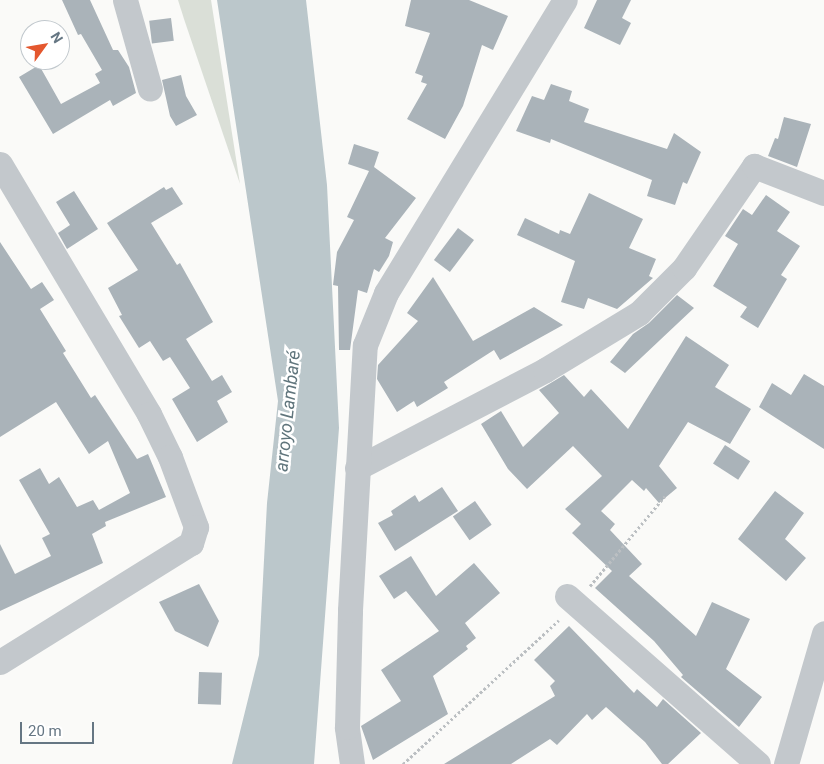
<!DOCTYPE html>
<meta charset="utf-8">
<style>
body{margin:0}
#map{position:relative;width:824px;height:764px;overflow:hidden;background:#fafaf8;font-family:Roboto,sans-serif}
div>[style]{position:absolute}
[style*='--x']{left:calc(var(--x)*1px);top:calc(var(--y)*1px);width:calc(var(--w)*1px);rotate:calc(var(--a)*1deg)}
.green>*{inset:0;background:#dadfd7}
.water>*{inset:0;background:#bbc7cb}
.building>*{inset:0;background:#aab3b9;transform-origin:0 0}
.path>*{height:3px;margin-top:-1.5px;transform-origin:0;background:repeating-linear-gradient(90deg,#bbbfc2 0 2.5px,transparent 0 5px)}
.minor>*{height:25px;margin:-12.5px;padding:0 12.5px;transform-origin:12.5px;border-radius:12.5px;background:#c3c8cc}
span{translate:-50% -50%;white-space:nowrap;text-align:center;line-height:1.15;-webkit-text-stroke:5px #fff;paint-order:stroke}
.water-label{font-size:18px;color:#60757c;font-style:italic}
.north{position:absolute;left:20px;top:20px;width:50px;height:50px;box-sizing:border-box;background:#fff;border:1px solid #c1c8cd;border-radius:50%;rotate:58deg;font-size:14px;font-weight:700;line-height:20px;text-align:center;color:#657683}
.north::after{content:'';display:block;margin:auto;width:18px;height:22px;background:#e4572e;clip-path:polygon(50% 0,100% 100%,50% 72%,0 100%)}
.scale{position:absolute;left:20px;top:722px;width:74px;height:22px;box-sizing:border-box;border:2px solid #657683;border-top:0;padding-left:6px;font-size:15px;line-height:18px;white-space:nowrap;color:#657683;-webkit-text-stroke:4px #fff;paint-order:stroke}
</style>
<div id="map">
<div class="green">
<i style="clip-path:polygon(178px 0,211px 0,240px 184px,184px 19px)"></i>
</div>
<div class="water">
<i style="clip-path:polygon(217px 0,306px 0,327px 185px,339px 428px,314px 764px,232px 764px,259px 655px,267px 503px,278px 401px)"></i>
</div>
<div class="building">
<i style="clip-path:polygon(62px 0,90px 0,113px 50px,118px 50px,129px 67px,136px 93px,113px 106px,110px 100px,53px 134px,19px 77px,39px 65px,61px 104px,100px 83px,95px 74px,102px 70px,81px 34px,78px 35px)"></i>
<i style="clip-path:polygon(411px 0,469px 0,508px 16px,493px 50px,482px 45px,463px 106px,445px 139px,407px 119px,427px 84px,421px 82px,423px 76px,415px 73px,430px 33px,405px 26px)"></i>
<i style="clip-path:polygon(597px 0,631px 0,622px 18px,631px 23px,620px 45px,584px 28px)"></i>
<i style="left:171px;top:18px;width:23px;height:22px;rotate:83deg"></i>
<i style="clip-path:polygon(181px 75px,186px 96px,197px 115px,176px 126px,170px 116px,162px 80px)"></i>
<i style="clip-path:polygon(551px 84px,572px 91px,569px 101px,589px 109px,584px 122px,667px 149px,674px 133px,701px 152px,687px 184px,683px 182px,675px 205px,647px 196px,652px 180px,551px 139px,550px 143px,516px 131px,532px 96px,544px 100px)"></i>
<i style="clip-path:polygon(784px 117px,811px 124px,797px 167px,768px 156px,775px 138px,778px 139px)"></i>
<i style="clip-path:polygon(354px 144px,379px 152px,374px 167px,416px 198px,385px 238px,393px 242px,389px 256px,379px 272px,374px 269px,367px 293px,358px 290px,350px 350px,339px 350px,338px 286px,333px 285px,337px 252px,354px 220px,347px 217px,369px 171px,348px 164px)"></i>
<i style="clip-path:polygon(164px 187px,166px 190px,172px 187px,183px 204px,151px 223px,177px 265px,180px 263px,213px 322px,186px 339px,212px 381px,222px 375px,232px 392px,217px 401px,228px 422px,197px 442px,172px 399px,190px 388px,170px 357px,163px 361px,150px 341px,139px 348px,119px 316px,122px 315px,108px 288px,138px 270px,107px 223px)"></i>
<i style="clip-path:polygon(74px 191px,98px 229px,67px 249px,58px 233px,70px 225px,56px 202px)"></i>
<i style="clip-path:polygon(589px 193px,643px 219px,629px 248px,656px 259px,649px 276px,653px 278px,617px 309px,588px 298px,584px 309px,561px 302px,575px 261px,517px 235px,525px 218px,559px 234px,560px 230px,570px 234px)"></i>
<i style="clip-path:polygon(766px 195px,790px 212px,777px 231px,800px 246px,781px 275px,787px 279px,758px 328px,740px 317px,747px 307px,713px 286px,738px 244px,725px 236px,743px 209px,752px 215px)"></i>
<i style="left:458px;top:228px;width:20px;height:40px;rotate:37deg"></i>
<i style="clip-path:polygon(0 242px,31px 289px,42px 282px,54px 300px,40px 309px,66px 351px,63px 353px,91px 398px,95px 395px,137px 459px,148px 454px,166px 497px,105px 522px,106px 526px,92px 534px,103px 563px,0 611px,0 544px,15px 574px,51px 556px,42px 538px,50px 534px,19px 480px,40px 468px,49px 484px,59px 477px,77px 507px,93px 500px,99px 510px,130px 493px,108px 441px,89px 454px,56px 402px,0 437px)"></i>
<i style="clip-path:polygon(433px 277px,473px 341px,534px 307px,563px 325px,500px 360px,494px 350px,444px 382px,448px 388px,417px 407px,414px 401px,397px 412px,377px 379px,378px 365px,418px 321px,407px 313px)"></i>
<i style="clip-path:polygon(677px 295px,694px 308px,625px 373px,610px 362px,633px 334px,649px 323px)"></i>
<i style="clip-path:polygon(686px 336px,729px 365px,715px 387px,751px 409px,730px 444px,688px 422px,659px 466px,677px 488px,659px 503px,646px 488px,644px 491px,632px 480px,601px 511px,615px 524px,610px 530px,642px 564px,629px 576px,696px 636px,712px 602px,750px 619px,726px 669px,762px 697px,739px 727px,681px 677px,683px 675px,654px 641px,595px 588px,612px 571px,572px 533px,581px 524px,565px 509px,602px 476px,573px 446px,527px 489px,508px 469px,481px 424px,501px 411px,523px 447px,559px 413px,539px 390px,564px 375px,584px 397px,591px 389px,628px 429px)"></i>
<i style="clip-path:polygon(804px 374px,824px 386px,824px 449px,759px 407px,772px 383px,791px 395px)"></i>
<i style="left:725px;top:445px;width:30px;height:22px;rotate:33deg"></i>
<i style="clip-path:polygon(442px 487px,458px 511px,395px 551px,378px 523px,393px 515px,391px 511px,415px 495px,419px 502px)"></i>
<i style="clip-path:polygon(775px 491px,804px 513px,785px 539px,806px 558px,786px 581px,738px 539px)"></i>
<i style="left:475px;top:501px;width:29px;height:27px;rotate:55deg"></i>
<i style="clip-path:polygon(411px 556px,436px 596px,474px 563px,500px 593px,465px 623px,476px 638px,466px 646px,468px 649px,433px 676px,448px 714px,373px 760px,361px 726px,401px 701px,381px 670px,439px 631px,406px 591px,394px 599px,379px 576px)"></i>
<i style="clip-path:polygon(199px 584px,219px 621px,208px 647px,175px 631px,159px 602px)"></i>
<i style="clip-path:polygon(569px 626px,634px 693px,637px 689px,657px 707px,663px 699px,701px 733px,668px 764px,662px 764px,645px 742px,606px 707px,592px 720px,587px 714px,557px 745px,550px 739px,511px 764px,444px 764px,555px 696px,550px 686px,555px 681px,534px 660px)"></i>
<i style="left:199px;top:672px;width:23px;height:32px;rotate:2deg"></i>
</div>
<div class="path">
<i style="--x:590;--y:586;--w:117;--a:-50.2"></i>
<i style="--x:403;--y:764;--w:212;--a:-42.7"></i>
</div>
<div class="minor">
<i style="--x:125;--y:0;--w:92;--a:74.3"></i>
<i style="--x:0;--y:164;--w:291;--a:59.2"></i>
<i style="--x:149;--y:414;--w:48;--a:64"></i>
<i style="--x:170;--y:457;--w:75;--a:69.6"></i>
<i style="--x:196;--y:527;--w:17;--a:107"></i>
<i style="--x:191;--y:543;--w:225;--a:148.1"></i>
<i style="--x:357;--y:468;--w:212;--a:-27.5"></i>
<i style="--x:545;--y:370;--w:110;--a:-31.2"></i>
<i style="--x:639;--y:313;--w:64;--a:-45"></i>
<i style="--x:684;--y:268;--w:124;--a:-55.5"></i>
<i style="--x:754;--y:166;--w:75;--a:21.1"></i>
<i style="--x:567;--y:596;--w:254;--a:41.3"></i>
<i style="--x:352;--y:764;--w:37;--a:-98"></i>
<i style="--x:347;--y:727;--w:117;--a:-88.5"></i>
<i style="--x:350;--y:610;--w:265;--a:-86.8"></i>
<i style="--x:365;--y:345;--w:56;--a:-68"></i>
<i style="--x:386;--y:293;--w:343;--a:-58.6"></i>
<i style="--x:786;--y:764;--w:136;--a:-73.8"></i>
</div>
<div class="water-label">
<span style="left:288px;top:411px;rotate:-84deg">arroyo Lambaré</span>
</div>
<div class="north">N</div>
<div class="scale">20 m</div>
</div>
